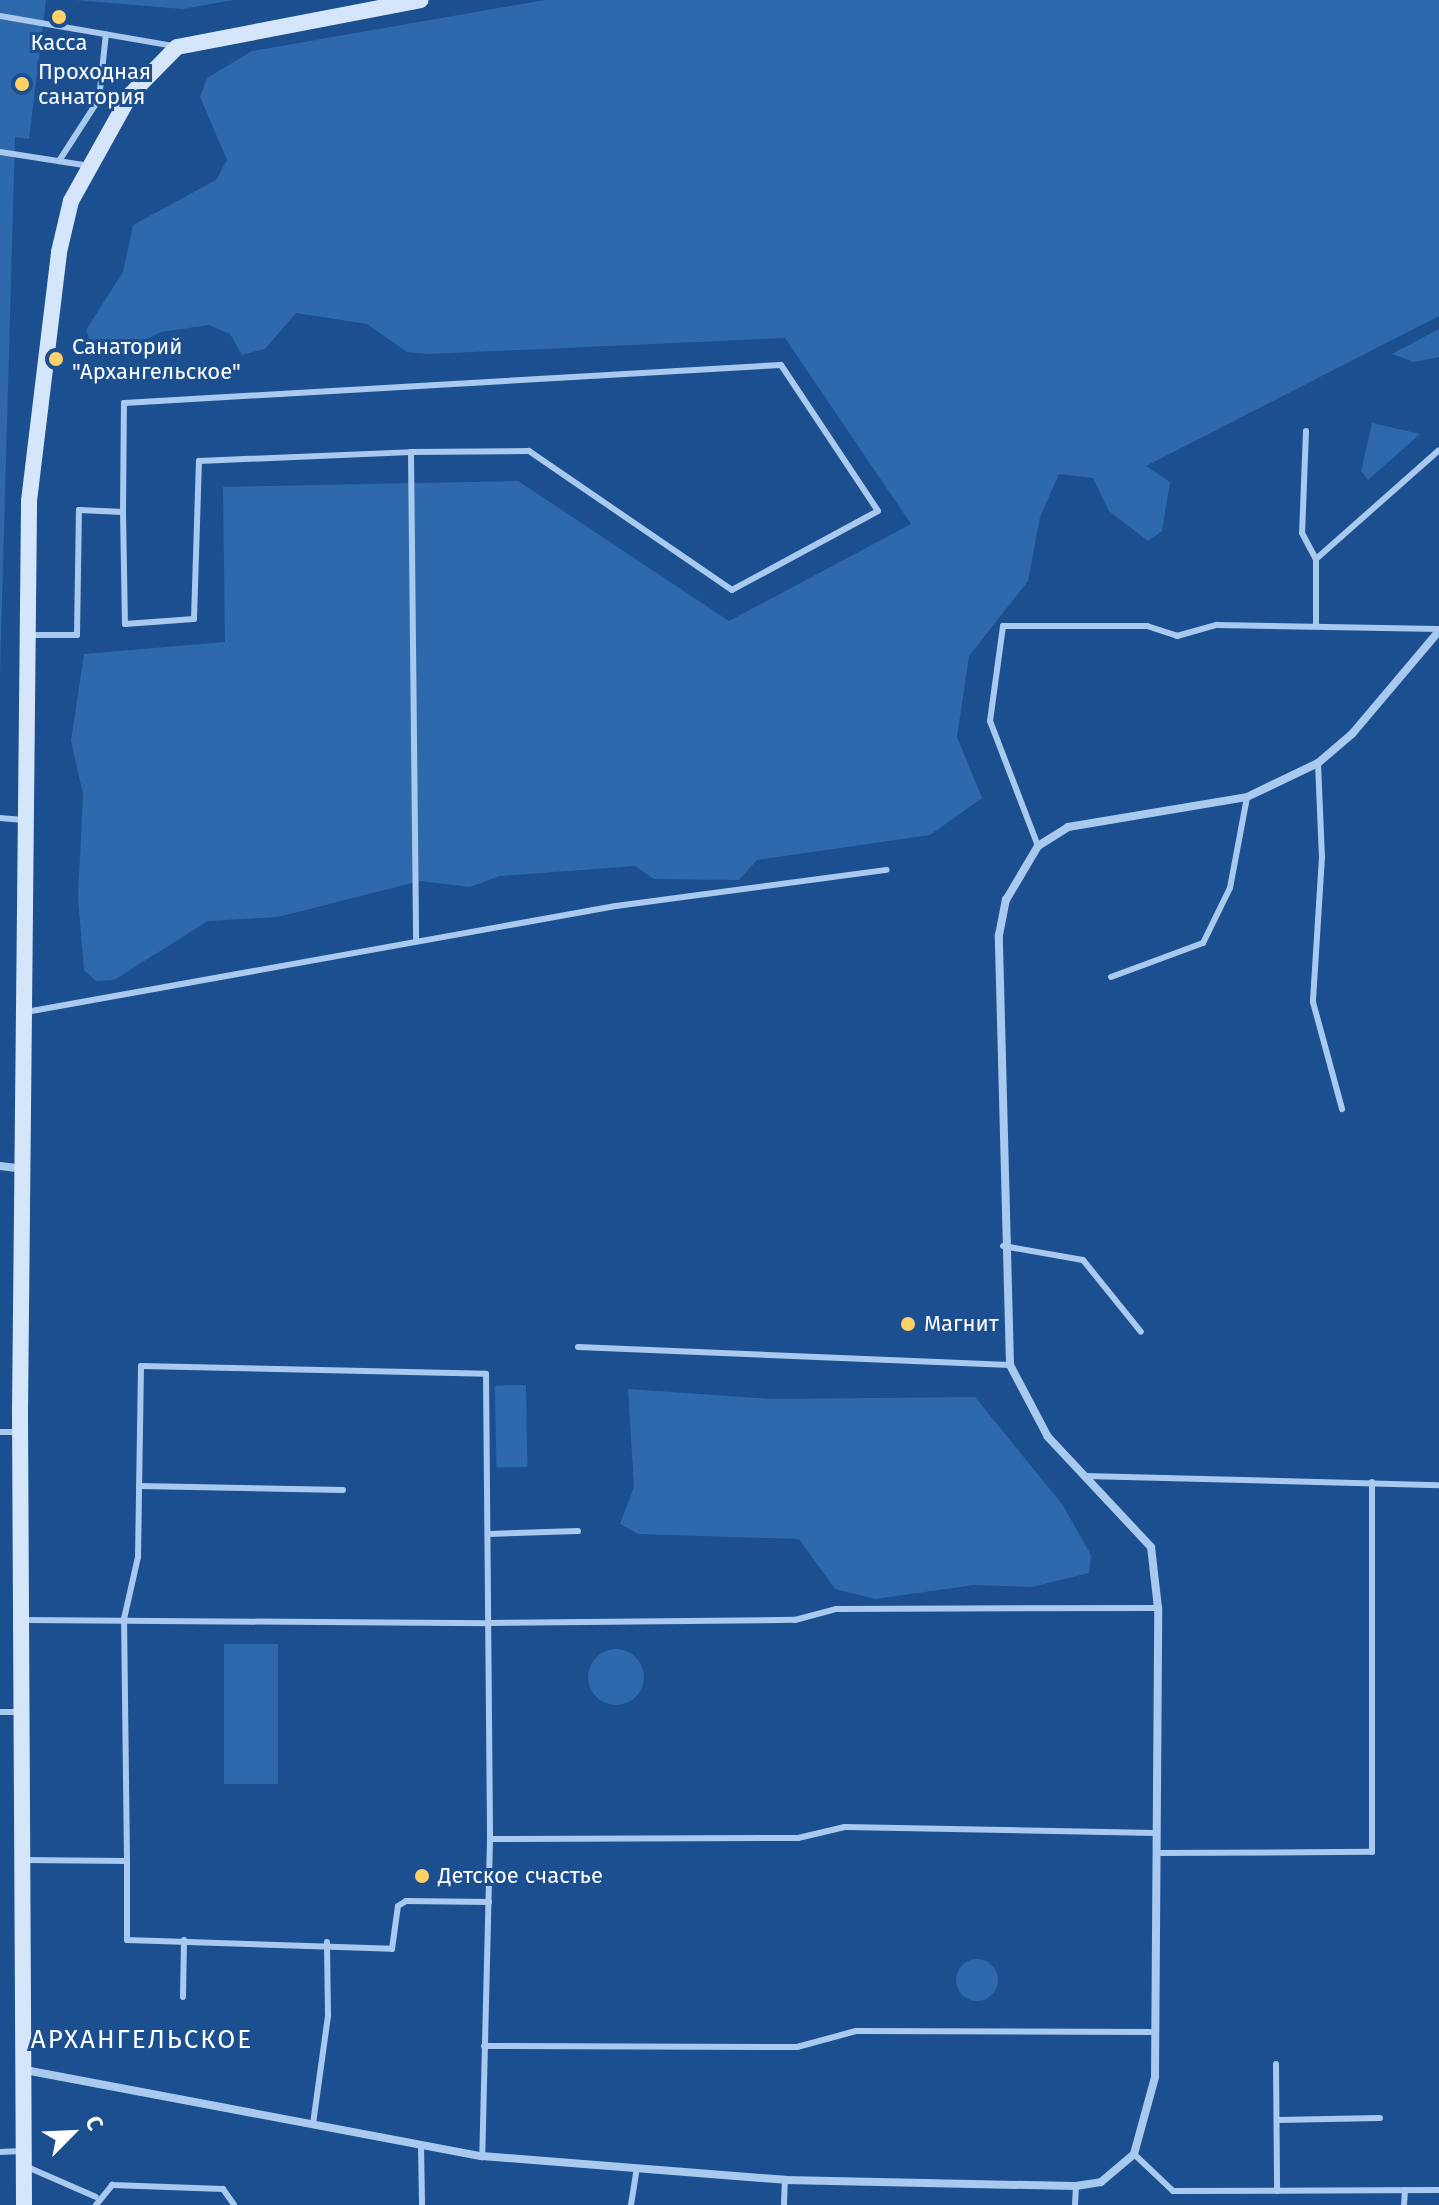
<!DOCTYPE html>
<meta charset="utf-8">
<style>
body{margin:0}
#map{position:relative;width:1439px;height:2205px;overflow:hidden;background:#1b4f8f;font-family:"Fira Sans",sans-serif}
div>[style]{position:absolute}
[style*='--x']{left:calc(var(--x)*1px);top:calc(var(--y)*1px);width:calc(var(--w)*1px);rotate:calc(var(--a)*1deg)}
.green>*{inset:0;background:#2e69ad;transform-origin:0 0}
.round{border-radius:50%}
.lane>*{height:6px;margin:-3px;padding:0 3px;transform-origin:3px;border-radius:3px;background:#a9c9ee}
.street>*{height:8px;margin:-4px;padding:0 4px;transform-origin:4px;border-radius:4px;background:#a9c9ee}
.secondary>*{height:16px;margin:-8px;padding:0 8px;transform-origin:8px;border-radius:8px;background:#d6e6fa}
.dots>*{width:22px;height:22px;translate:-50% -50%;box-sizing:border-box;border:4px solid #1b4f8f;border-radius:50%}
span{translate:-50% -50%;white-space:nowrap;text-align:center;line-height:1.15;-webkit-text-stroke:6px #1b4f8f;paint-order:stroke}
.poi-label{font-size:22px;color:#fff}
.left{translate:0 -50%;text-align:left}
.quarter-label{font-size:26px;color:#fff;letter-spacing:2px}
.north{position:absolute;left:32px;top:2093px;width:80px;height:80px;-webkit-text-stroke:6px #1b4f8f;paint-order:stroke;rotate:66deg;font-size:22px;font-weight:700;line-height:32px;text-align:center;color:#fff}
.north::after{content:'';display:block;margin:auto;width:28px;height:36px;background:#fff;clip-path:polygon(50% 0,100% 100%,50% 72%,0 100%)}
</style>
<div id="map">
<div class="green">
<i style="clip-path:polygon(0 0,46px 0,29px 139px,15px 137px,0 673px)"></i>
<i style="clip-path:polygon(75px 0,233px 0,183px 9px)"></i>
<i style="clip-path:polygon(545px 0,1439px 0,1439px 316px,1146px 466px,1170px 482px,1162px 531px,1148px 541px,1109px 511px,1093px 478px,1059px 474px,1040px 517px,1028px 581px,969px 656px,957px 737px,982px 798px,930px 835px,757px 860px,739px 880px,654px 879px,635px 866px,500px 876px,470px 887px,420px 881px,278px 917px,208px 921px,114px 980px,96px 981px,84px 970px,78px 899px,83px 794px,71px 741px,84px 654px,225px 642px,223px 487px,518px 481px,729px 621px,911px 524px,785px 338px,429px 354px,407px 352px,367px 324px,296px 313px,265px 349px,242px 355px,230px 334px,209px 325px,161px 332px,119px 353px,94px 351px,86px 330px,123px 272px,133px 225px,216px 180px,227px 160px,200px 97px,207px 78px,252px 51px)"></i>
<i style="clip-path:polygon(1439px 329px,1439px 357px,1414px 362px,1392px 354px)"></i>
<i style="clip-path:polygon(1372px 423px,1420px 434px,1368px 480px,1361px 471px)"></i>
<i style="left:526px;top:1385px;width:82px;height:31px;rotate:89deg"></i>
<i style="clip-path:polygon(628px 1389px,771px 1399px,975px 1397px,1062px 1504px,1091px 1555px,1089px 1573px,1032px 1587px,974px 1585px,875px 1599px,835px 1589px,799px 1539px,638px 1534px,620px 1524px,634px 1487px)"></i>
<i style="left:224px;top:1644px;width:54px;height:140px"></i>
<i class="round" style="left:588px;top:1649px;width:56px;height:56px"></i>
<i class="round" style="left:956px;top:1959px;width:42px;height:42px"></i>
</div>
<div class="lane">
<i style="--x:0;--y:16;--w:177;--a:9.8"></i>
<i style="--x:0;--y:152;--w:91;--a:8.8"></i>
<i style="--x:59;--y:161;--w:74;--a:-57.2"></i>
<i style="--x:99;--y:99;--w:65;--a:-83.9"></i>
<i style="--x:1306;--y:431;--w:102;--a:92.2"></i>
<i style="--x:1302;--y:533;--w:30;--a:62"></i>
<i style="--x:123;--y:512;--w:112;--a:89"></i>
<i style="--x:125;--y:624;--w:69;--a:-4.1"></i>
<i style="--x:194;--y:619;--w:158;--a:-88.2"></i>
<i style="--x:199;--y:461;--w:212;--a:-2.4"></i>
<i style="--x:1316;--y:626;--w:67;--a:-90"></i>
<i style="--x:1316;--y:559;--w:164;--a:-41.5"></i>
<i style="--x:29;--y:635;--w:48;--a:0"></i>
<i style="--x:77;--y:635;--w:125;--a:-89.1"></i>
<i style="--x:79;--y:510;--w:44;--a:2.6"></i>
<i style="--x:123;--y:512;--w:109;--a:-89.5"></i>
<i style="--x:124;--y:403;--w:658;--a:-3.31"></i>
<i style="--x:781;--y:365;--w:175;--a:56.4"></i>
<i style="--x:878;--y:511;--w:166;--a:151.6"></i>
<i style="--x:732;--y:590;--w:246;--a:-145.6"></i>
<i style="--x:529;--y:451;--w:118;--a:179.5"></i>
<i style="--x:411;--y:452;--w:488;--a:89.4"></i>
<i style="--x:1318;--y:763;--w:94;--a:87.6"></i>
<i style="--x:1322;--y:857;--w:145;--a:93.6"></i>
<i style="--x:1313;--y:1002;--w:111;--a:74.8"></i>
<i style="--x:0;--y:818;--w:23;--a:5"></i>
<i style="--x:1038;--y:846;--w:134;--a:-111"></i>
<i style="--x:990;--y:721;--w:96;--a:-82.2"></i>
<i style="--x:1003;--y:626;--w:144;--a:0"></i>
<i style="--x:1147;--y:626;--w:32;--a:18"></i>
<i style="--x:1177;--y:636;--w:41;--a:-15.8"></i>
<i style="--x:1216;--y:625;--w:223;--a:1"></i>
<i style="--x:1111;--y:977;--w:98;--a:-20.3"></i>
<i style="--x:1203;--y:943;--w:61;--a:-63.9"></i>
<i style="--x:1230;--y:888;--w:93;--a:-79.4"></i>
<i style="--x:26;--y:1012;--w:599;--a:-10.19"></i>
<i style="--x:616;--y:906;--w:273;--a:-7.6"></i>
<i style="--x:1003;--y:1246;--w:81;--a:9.9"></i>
<i style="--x:1083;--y:1260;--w:92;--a:51.1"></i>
<i style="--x:578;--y:1347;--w:432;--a:2.4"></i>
<i style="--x:0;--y:1432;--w:20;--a:0"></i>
<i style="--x:1086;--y:1476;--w:353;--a:1.5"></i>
<i style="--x:139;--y:1486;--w:204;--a:1.1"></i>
<i style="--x:489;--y:1534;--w:89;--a:-1.9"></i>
<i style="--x:23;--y:1620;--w:467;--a:0.4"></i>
<i style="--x:490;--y:1623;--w:305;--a:-0.6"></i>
<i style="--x:795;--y:1620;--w:42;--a:-15"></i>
<i style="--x:836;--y:1609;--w:322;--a:-0.2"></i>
<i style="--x:0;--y:1712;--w:19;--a:0"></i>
<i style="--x:490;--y:1839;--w:308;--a:-0.2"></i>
<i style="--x:798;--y:1838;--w:48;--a:-13.2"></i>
<i style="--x:845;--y:1827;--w:310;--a:1.1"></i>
<i style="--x:1156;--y:1853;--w:216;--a:-0.3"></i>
<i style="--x:1372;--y:1852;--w:370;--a:-90"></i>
<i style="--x:23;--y:1860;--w:104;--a:0.6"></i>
<i style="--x:127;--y:1861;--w:79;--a:90"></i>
<i style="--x:127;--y:1940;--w:265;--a:1.9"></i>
<i style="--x:392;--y:1949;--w:43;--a:-82.1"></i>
<i style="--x:398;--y:1906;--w:9;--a:-32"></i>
<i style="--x:406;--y:1901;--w:83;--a:0.7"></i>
<i style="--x:127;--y:1861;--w:242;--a:-90.7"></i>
<i style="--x:124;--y:1619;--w:64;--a:-77.3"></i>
<i style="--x:138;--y:1557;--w:191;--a:-89.1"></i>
<i style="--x:141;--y:1366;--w:345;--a:1.3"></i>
<i style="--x:486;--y:1374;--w:465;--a:89.5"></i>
<i style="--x:490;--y:1839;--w:317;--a:91.4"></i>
<i style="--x:183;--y:1997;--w:57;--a:-89"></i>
<i style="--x:484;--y:2046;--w:313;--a:0.2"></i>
<i style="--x:797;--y:2047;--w:61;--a:-15.2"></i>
<i style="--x:856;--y:2031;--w:299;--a:0.2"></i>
<i style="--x:1276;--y:2064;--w:127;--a:89.5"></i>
<i style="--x:1277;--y:2120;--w:103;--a:-1.1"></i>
<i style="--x:313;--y:2124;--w:109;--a:-82.1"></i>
<i style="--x:328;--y:2016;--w:74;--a:-90.8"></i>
<i style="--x:421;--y:2145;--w:60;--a:89"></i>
<i style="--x:0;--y:2152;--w:21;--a:-3"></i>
<i style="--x:1134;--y:2154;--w:54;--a:43.5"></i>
<i style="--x:1173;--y:2191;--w:266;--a:-0.2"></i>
<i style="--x:25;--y:2166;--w:77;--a:23.6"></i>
<i style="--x:96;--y:2205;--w:26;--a:-51"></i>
<i style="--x:112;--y:2185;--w:111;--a:2.1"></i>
<i style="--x:223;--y:2189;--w:19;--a:55"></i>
<i style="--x:631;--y:2205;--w:36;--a:-81"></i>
<i style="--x:784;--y:2205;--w:25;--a:-88"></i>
<i style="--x:1075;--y:2205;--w:19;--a:-87"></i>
<i style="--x:1404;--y:2205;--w:15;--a:-86"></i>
</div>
<div class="street">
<i style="--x:0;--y:1166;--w:23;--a:7"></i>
<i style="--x:25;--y:2070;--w:465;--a:10.7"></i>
<i style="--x:482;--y:2156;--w:304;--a:4.5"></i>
<i style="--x:785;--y:2180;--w:291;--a:1.2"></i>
<i style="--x:1076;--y:2186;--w:25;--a:-9"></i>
<i style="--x:1101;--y:2182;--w:43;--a:-40.3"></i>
<i style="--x:1134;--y:2154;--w:80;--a:-74.7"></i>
<i style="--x:1155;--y:2077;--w:469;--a:-89.6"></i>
<i style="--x:1158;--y:1608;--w:61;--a:-96.5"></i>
<i style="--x:1151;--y:1547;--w:151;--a:-133.1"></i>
<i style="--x:1048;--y:1437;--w:81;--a:-117.8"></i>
<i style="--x:1010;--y:1365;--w:430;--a:-91.5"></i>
<i style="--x:999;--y:935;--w:36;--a:-79"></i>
<i style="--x:1006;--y:900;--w:63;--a:-59.3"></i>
<i style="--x:1038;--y:846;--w:36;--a:-32"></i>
<i style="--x:1068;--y:827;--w:181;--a:-9.5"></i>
<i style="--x:1247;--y:797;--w:79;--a:-25.6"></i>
<i style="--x:1318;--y:763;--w:45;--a:-40.5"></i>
<i style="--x:1352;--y:734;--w:135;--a:-49.8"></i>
</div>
<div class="secondary">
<i style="--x:24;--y:2205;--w:794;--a:-90.29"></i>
<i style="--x:20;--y:1411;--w:910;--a:-89.43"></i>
<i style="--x:29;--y:501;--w:251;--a:-83.1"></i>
<i style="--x:59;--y:252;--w:52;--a:-76.8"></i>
<i style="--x:71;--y:201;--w:121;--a:-60.9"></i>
<i style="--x:130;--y:95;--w:67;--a:-45.6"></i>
<i style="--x:177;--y:47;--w:248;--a:-10.9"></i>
</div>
<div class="dots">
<i style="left:59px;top:17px;background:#ffd166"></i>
<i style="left:22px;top:84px;background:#ffd166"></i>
<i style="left:56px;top:359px;background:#ffd166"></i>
<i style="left:908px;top:1324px;background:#ffd166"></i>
<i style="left:422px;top:1876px;background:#ffd166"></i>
</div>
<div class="poi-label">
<span style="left:59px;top:43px">Касса</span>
<span class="left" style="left:38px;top:84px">Проходная<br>санатория</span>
<span class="left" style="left:72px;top:359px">Санаторий<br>"Архангельское"</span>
<span class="left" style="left:924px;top:1324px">Магнит</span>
<span class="left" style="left:438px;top:1876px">Детское счастье</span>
</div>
<div class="quarter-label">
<span style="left:142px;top:2040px">АРХАНГЕЛЬСКОЕ</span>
</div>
<div class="north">С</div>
</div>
